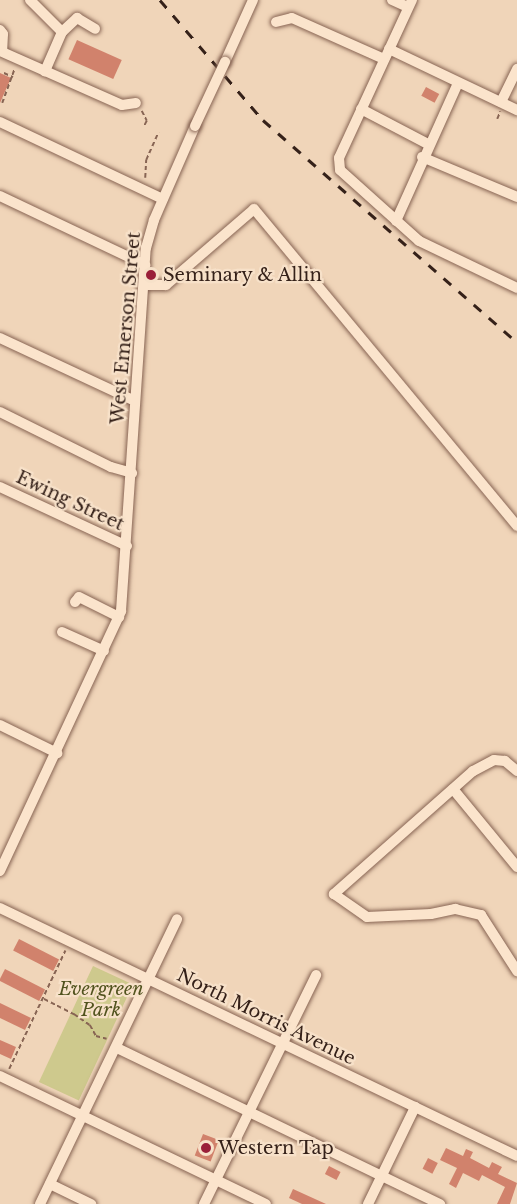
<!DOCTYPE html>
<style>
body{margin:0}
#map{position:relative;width:517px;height:1204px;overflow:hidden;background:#f0d5b9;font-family:"Libre Baskerville",serif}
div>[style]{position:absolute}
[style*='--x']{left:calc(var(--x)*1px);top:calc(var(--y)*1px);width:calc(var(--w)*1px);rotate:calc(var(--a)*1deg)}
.green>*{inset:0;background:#cec98d;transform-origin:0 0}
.building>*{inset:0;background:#d1826c;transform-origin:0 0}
.path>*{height:1.5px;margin-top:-0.75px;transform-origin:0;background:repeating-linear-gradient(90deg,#876453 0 4.5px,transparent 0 7.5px)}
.roads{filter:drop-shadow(0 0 2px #876453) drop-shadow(0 0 2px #876453)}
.minor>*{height:10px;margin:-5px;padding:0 5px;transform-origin:5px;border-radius:5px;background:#fbe4cc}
.rail>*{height:3px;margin-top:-1.5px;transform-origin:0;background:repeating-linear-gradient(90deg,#352119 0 10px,transparent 0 20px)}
.bridges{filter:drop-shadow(0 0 2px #876453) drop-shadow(0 0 2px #876453)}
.minor-bridge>*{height:10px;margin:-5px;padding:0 5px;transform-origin:5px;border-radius:5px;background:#fbe4cc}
.dots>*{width:16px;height:16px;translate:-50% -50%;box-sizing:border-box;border:3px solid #f7e1c9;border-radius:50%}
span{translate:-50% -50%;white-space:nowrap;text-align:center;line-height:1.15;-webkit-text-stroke:4.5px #f7e1c9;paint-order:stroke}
.poi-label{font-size:18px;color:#352119}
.left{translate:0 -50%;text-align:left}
.street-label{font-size:18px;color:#352119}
.park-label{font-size:18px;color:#51531e;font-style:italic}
</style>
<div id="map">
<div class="green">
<i style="left:93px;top:966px;width:44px;height:128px;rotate:25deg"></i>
</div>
<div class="building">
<i style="left:77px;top:40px;width:49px;height:21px;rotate:24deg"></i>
<i style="clip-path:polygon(0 73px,11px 78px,0 103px)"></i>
<i style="left:426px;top:87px;width:15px;height:10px;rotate:28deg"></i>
<i style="left:19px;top:939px;width:45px;height:13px;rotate:27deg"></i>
<i style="left:5px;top:969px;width:45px;height:13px;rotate:27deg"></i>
<i style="clip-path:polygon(0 1003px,31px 1018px,25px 1030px,0 1018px)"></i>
<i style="clip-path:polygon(0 1040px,16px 1047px,11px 1059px,0 1054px)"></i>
<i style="left:203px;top:1134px;width:17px;height:23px;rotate:21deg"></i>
<i style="clip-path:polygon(446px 1148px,463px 1156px,466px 1149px,473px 1152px,470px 1158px,489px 1168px,492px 1162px,502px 1167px,498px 1174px,517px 1183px,510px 1204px,497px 1204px,505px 1187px,482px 1175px,479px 1181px,463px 1173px,456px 1188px,449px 1184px,457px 1168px,440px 1160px)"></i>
<i style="left:428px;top:1158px;width:11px;height:12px;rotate:27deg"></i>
<i style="left:329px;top:1166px;width:13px;height:9px;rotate:27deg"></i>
<i style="clip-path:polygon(293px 1189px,326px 1204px,302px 1204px,289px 1198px)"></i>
</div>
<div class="path">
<i style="--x:4;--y:73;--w:10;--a:24"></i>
<i style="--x:2;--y:103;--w:37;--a:-70"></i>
<i style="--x:142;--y:111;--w:11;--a:63"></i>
<i style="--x:147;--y:121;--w:7;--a:117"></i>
<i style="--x:497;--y:119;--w:8;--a:-67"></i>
<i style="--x:145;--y:178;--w:18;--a:-87"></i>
<i style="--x:146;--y:160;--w:30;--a:-66"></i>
<i style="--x:44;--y:999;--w:34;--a:27"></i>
<i style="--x:74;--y:1014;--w:19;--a:35"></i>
<i style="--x:90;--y:1025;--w:13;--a:61"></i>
<i style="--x:96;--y:1036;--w:11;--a:15"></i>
<i style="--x:9;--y:1069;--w:131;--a:-64.6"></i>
</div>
<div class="roads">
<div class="minor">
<i style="--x:30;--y:0;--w:45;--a:45"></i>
<i style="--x:62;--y:32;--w:43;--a:113.6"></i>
<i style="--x:392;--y:0;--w:17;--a:24"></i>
<i style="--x:412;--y:0;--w:174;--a:114.8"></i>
<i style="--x:339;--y:158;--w:12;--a:85"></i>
<i style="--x:340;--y:170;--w:106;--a:41.9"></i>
<i style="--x:419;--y:241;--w:109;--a:25.6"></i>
<i style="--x:276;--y:22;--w:16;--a:-14"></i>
<i style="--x:292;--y:18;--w:101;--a:24"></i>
<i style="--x:0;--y:30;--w:5;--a:53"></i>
<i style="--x:3;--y:34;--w:17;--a:93"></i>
<i style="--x:62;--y:32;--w:21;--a:-43"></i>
<i style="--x:77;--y:18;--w:21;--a:31"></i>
<i style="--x:389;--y:49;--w:142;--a:25.5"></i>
<i style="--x:0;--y:51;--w:133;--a:23.9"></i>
<i style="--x:122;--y:105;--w:14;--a:-8"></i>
<i style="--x:225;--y:62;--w:68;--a:-65.7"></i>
<i style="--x:501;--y:102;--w:37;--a:-64"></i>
<i style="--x:361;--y:109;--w:76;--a:27.6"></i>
<i style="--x:0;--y:122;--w:180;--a:25.3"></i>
<i style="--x:422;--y:157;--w:103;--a:22.8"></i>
<i style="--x:0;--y:196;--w:161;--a:25.4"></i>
<i style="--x:396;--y:221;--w:151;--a:-65.8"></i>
<i style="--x:144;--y:285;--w:22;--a:0"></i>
<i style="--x:166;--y:285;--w:116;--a:-40.8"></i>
<i style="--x:254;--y:209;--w:412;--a:50.3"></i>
<i style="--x:0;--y:338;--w:149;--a:25"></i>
<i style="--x:0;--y:412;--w:124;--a:26.4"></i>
<i style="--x:111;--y:467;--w:22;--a:16"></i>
<i style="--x:0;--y:487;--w:140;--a:24.9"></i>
<i style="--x:75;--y:602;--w:6;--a:-51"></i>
<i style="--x:79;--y:597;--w:45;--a:26.6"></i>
<i style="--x:62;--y:632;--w:46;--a:24.3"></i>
<i style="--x:0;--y:725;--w:64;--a:26.2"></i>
<i style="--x:517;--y:771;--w:16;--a:-140"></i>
<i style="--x:505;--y:761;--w:11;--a:-175"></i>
<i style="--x:494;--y:760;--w:24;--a:152"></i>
<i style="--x:473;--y:771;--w:186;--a:138.5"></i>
<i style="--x:334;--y:894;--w:40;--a:34.9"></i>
<i style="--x:367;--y:917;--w:64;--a:-2.7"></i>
<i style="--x:431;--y:914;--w:25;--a:-12"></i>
<i style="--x:455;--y:909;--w:27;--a:13"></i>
<i style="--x:481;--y:915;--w:67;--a:57.3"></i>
<i style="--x:453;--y:789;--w:101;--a:50.6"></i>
<i style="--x:0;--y:871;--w:287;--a:-65"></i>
<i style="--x:121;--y:611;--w:364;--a:-86.1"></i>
<i style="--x:146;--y:248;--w:29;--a:-74"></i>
<i style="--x:154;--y:220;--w:103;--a:-66.4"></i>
<i style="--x:0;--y:908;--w:573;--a:25.63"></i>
<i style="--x:117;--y:1048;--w:359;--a:25.8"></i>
<i style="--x:0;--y:1076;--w:295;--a:25.7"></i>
<i style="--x:50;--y:1184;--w:46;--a:26"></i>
<i style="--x:40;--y:1204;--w:316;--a:-64.3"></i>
<i style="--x:204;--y:1204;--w:255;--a:-63.9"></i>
<i style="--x:368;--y:1204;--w:108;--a:-64.1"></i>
</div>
</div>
<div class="rail">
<i style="--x:160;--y:0;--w:158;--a:49.4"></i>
<i style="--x:263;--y:120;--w:337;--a:41.2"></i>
</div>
<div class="bridges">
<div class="minor-bridge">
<i style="--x:195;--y:126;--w:71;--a:-64.9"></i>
</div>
</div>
<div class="dots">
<i style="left:151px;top:275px;background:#9a1f39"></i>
<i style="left:206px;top:1148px;background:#9a1f39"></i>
</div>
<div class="poi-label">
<span class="left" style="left:163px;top:275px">Seminary &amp; Allin</span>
<span class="left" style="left:218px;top:1148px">Western Tap</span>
</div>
<div class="street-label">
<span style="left:126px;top:328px;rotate:-85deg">West Emerson Street</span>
<span style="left:70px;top:501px;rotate:25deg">Ewing Street</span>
<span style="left:266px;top:1017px;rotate:26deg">North Morris Avenue</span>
</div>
<div class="park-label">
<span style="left:101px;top:1000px">Evergreen<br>Park</span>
</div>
</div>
